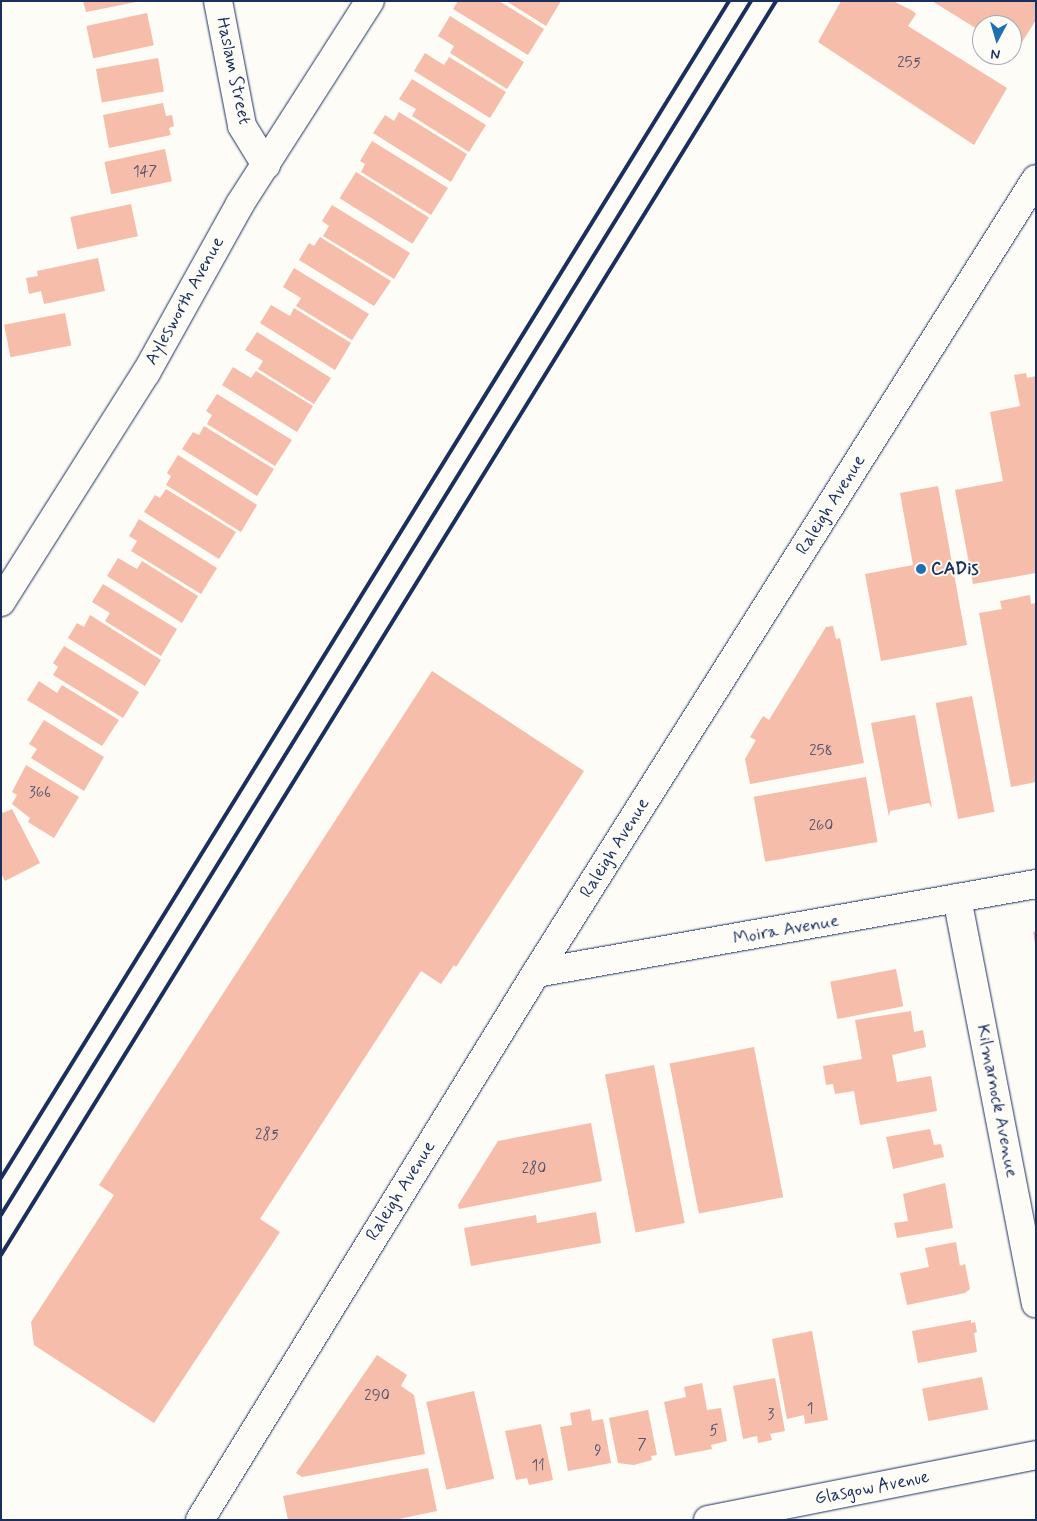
<!DOCTYPE html>
<style>
body{margin:0}
#map{position:relative;width:1037px;height:1521px;overflow:hidden;background:#fdfcf7;font-family:Mynerve,sans-serif}
div>[style]{position:absolute}
[style*='--x']{left:calc(var(--x)*1px);top:calc(var(--y)*1px);width:calc(var(--w)*1px);rotate:calc(var(--a)*1deg)}
.building>*{inset:0;background:#f5bdaa;transform-origin:0 0}
.roads{filter:drop-shadow(0 0 1px #1b2f5e) drop-shadow(0 0 1px #1b2f5e)}
.minor>*{height:28px;margin:-14px;padding:0 14px;transform-origin:14px;border-radius:14px;background:#fdfcf7}
.rail>*{height:4px;margin:-2px;padding:0 2px;transform-origin:2px;border-radius:2px;background:#1b2f5e}
.dots>*{width:14px;height:14px;translate:-50% -50%;box-sizing:border-box;border:2px solid #fdfcf7;border-radius:50%}
span{translate:-50% -50%;white-space:nowrap;text-align:center;line-height:1.15;-webkit-text-stroke:4px #fdfcf7;paint-order:stroke}
.number-label{font-size:15px;color:#525271}
.number-label span{-webkit-text-stroke-width:0}
.street-label{font-size:18px;color:#1b2f5e}
.poi-label{font-size:18px;color:#1b2f5e;font-weight:700}
.left{translate:0 -50%;text-align:left}
.frame{position:absolute;inset:0;border:2px solid #1b2f5e;pointer-events:none}
.north{position:absolute;left:972px;top:15px;width:50px;height:50px;box-sizing:border-box;background:#fdfcf7;border:1px solid #a3aaba;border-radius:50%;rotate:186deg;font-size:14px;font-weight:700;line-height:20px;text-align:center;color:#1b2f5e}
.north::after{content:'';display:block;margin:auto;width:18px;height:22px;background:#1f6fb2;clip-path:polygon(50% 0,100% 100%,50% 72%,0 100%)}
</style>
<div id="map">
<div class="building">
<i style="clip-path:polygon(83px 1px,136px 1px,136px 2px,86px 12px)"></i>
<i style="clip-path:polygon(458px 1px,499px 1px,544px 29px,528px 55px,453px 9px)"></i>
<i style="clip-path:polygon(506px 1px,561px 1px,546px 26px)"></i>
<i style="clip-path:polygon(841px 1px,893px 1px,913px 11px,916px 14px,908px 26px,1007px 88px,974px 145px,818px 42px)"></i>
<i style="clip-path:polygon(932px 1px,1036px 1px,1036px 20px,1015px 53px,1012px 51px,1012px 25px,982px 25px,982px 32px)"></i>
<i style="left:147px;top:13px;width:33px;height:62px;rotate:78deg"></i>
<i style="clip-path:polygon(450px 16px,524px 62px,507px 89px,450px 53px,454px 46px,438px 36px)"></i>
<i style="clip-path:polygon(425px 53px,444px 65px,449px 57px,506px 92px,490px 118px,414px 71px)"></i>
<i style="left:158px;top:58px;width:34px;height:63px;rotate:80deg"></i>
<i style="clip-path:polygon(412px 79px,486px 125px,469px 152px,412px 116px,416px 109px,399px 99px)"></i>
<i style="clip-path:polygon(163px 103px,166px 116px,172px 115px,174px 126px,169px 128px,171px 135px,109px 148px,103px 115px)"></i>
<i style="clip-path:polygon(399px 112px,467px 154px,451px 182px,373px 133px,385px 115px,394px 121px)"></i>
<i style="clip-path:polygon(372px 141px,448px 188px,431px 215px,361px 172px,365px 164px,360px 161px)"></i>
<i style="left:165px;top:149px;width:33px;height:62px;rotate:78deg"></i>
<i style="left:356px;top:172px;width:86px;height:31px;rotate:32deg"></i>
<i style="left:131px;top:204px;width:33px;height:62px;rotate:78deg"></i>
<i style="clip-path:polygon(332px 205px,410px 253px,394px 279px,323px 236px,329px 226px,322px 221px)"></i>
<i style="clip-path:polygon(320px 237px,391px 281px,374px 306px,299px 260px,309px 243px,314px 246px)"></i>
<i style="clip-path:polygon(98px 258px,105px 291px,44px 304px,41px 291px,29px 294px,26px 278px,38px 276px,37px 271px)"></i>
<i style="clip-path:polygon(294px 268px,369px 314px,352px 340px,296px 306px,301px 298px,283px 287px)"></i>
<i style="clip-path:polygon(271px 305px,290px 316px,294px 308px,351px 343px,335px 370px,260px 323px)"></i>
<i style="left:65px;top:313px;width:33px;height:62px;rotate:79deg"></i>
<i style="clip-path:polygon(257px 332px,331px 378px,314px 404px,258px 369px,263px 361px,245px 350px)"></i>
<i style="clip-path:polygon(233px 367px,251px 378px,256px 371px,313px 406px,297px 432px,222px 385px)"></i>
<i style="clip-path:polygon(1026px 373px,1027px 378px,1036px 376px,1036px 573px,973px 584px,955px 490px,1003px 481px,990px 412px,1020px 406px,1014px 375px)"></i>
<i style="clip-path:polygon(217px 394px,292px 440px,275px 466px,207px 424px,212px 415px,206px 411px)"></i>
<i style="clip-path:polygon(204px 426px,274px 469px,257px 496px,182px 449px,193px 432px,199px 435px)"></i>
<i style="clip-path:polygon(178px 455px,257px 505px,241px 532px,166px 485px,171px 476px,167px 473px)"></i>
<i style="clip-path:polygon(938px 486px,967px 645px,881px 661px,865px 574px,913px 565px,900px 493px)"></i>
<i style="clip-path:polygon(166px 489px,236px 532px,219px 559px,144px 512px,155px 495px,160px 498px)"></i>
<i style="clip-path:polygon(139px 519px,217px 568px,201px 594px,131px 551px,137px 541px,129px 536px)"></i>
<i style="clip-path:polygon(118px 558px,137px 569px,142px 561px,198px 596px,182px 623px,107px 576px)"></i>
<i style="clip-path:polygon(103px 584px,177px 629px,161px 656px,105px 621px,110px 613px,92px 602px)"></i>
<i style="clip-path:polygon(1030px 595px,1031px 604px,1036px 603px,1036px 782px,1011px 787px,979px 613px,1002px 609px,1000px 601px)"></i>
<i style="clip-path:polygon(90px 615px,161px 660px,145px 686px,68px 638px,77px 623px,84px 627px)"></i>
<i style="clip-path:polygon(833px 626px,836px 639px,840px 638px,864px 763px,750px 784px,745px 759px,756px 740px,750px 737px,763px 716px,769px 720px,826px 627px)"></i>
<i style="clip-path:polygon(64px 646px,139px 692px,123px 718px,53px 675px,58px 667px,53px 663px)"></i>
<i style="clip-path:polygon(432px 671px,584px 771px,456px 967px,454px 965px,441px 984px,421px 971px,260px 1219px,280px 1232px,154px 1423px,34px 1345px,31px 1322px,114px 1195px,99px 1185px)"></i>
<i style="clip-path:polygon(39px 681px,57px 693px,62px 685px,119px 720px,102px 746px,27px 700px)"></i>
<i style="left:972px;top:696px;width:118px;height:37px;rotate:79deg"></i>
<i style="clip-path:polygon(915px 715px,932px 808px,929px 803px,890px 811px,889px 817px,871px 723px)"></i>
<i style="clip-path:polygon(44px 720px,104px 757px,84px 791px,31px 758px,37px 749px,29px 744px)"></i>
<i style="clip-path:polygon(26px 765px,79px 797px,54px 838px,28px 822px,30px 818px,12px 804px,17px 795px,12px 792px)"></i>
<i style="left:866px;top:777px;width:66px;height:114px;rotate:80deg"></i>
<i style="clip-path:polygon(1px 809px,3px 813px,12px 809px,40px 863px,5px 881px,1px 873px)"></i>
<i style="clip-path:polygon(1036px 931px,1036px 943px,1035px 944px,1033px 932px)"></i>
<i style="left:896px;top:969px;width:38px;height:67px;rotate:79deg"></i>
<i style="clip-path:polygon(911px 1011px,914px 1032px,923px 1030px,926px 1047px,892px 1055px,897px 1082px,931px 1076px,937px 1111px,860px 1125px,854px 1091px,835px 1094px,833px 1084px,826px 1085px,823px 1066px,862px 1059px,855px 1020px)"></i>
<i style="left:754px;top:1047px;width:153px;height:86px;rotate:79deg"></i>
<i style="left:654px;top:1065px;width:161px;height:50px;rotate:79deg"></i>
<i style="clip-path:polygon(591px 1123px,602px 1181px,459px 1209px,458px 1205px,498px 1141px)"></i>
<i style="clip-path:polygon(930px 1129px,934px 1145px,941px 1144px,944px 1157px,893px 1169px,886px 1137px)"></i>
<i style="clip-path:polygon(945px 1183px,953px 1228px,897px 1238px,894px 1223px,908px 1221px,903px 1194px)"></i>
<i style="clip-path:polygon(596px 1212px,601px 1243px,471px 1266px,464px 1228px,536px 1215px,537px 1223px)"></i>
<i style="clip-path:polygon(956px 1242px,960px 1266px,965px 1264px,970px 1289px,965px 1293px,907px 1305px,900px 1273px,929px 1267px,925px 1248px)"></i>
<i style="clip-path:polygon(971px 1320px,971px 1323px,975px 1322px,977px 1332px,974px 1333px,977px 1352px,918px 1363px,912px 1331px)"></i>
<i style="clip-path:polygon(812px 1331px,828px 1420px,805px 1424px,804px 1415px,787px 1419px,772px 1339px)"></i>
<i style="clip-path:polygon(377px 1355px,407px 1375px,401px 1386px,414px 1395px,425px 1454px,302px 1477px,296px 1473px)"></i>
<i style="left:982px;top:1377px;width:33px;height:61px;rotate:79deg"></i>
<i style="clip-path:polygon(775px 1378px,785px 1431px,770px 1434px,772px 1440px,758px 1443px,757px 1436px,743px 1439px,733px 1386px)"></i>
<i style="clip-path:polygon(702px 1383px,707px 1410px,721px 1408px,727px 1441px,711px 1445px,712px 1449px,675px 1456px,664px 1402px,686px 1397px,684px 1387px)"></i>
<i style="left:474px;top:1391px;width:90px;height:49px;rotate:77deg"></i>
<i style="clip-path:polygon(590px 1409px,592px 1421px,603px 1419px,611px 1463px,568px 1471px,560px 1427px,572px 1425px,570px 1413px)"></i>
<i style="clip-path:polygon(648px 1410px,657px 1455px,651px 1456px,652px 1460px,634px 1465px,618px 1463px,609px 1418px)"></i>
<i style="clip-path:polygon(541px 1424px,553px 1480px,529px 1485px,527px 1478px,516px 1480px,505px 1431px)"></i>
<i style="clip-path:polygon(428px 1468px,437px 1511px,394px 1520px,288px 1520px,283px 1496px)"></i>
</div>
<div class="roads">
<div class="minor">
<i style="--x:218;--y:1;--w:127;--a:79.1"></i>
<i style="--x:242;--y:126;--w:46;--a:58.4"></i>
<i style="--x:1;--y:602;--w:271;--a:-57.7"></i>
<i style="--x:146;--y:373;--w:193;--a:-60.9"></i>
<i style="--x:240;--y:204;--w:241;--a:-57.4"></i>
<i style="--x:957;--y:898;--w:413;--a:79"></i>
<i style="--x:536;--y:973;--w:508;--a:-10.09"></i>
<i style="--x:200;--y:1520;--w:642;--a:-58.44"></i>
<i style="--x:536;--y:973;--w:938;--a:-57.8"></i>
<i style="--x:708;--y:1520;--w:334;--a:-11.2"></i>
</div>
</div>
<div class="rail">
<i style="--x:1;--y:1178;--w:1384;--a:-58.26"></i>
<i style="--x:1;--y:1215;--w:1427;--a:-58.29"></i>
<i style="--x:1;--y:1255;--w:1474;--a:-58.28"></i>
</div>
<div class="dots">
<i style="left:921px;top:569px;background:#1f6fb2"></i>
</div>
<div class="number-label">
<span style="left:909px;top:64px">255</span>
<span style="left:145px;top:173px">147</span>
<span style="left:821px;top:752px">258</span>
<span style="left:40px;top:794px">366</span>
<span style="left:821px;top:827px">260</span>
<span style="left:267px;top:1136px">285</span>
<span style="left:534px;top:1170px">280</span>
<span style="left:377px;top:1397px">290</span>
<span style="left:810px;top:1410px">1</span>
<span style="left:771px;top:1416px">3</span>
<span style="left:714px;top:1432px">5</span>
<span style="left:642px;top:1446px">7</span>
<span style="left:598px;top:1452px">9</span>
<span style="left:538px;top:1467px">11</span>
</div>
<div class="street-label">
<span style="left:233px;top:71px;rotate:78deg">Haslam Street</span>
<span style="left:185px;top:301px;rotate:-61deg">Aylesworth Avenue</span>
<span style="left:831px;top:505px;rotate:-58deg">Raleigh Avenue</span>
<span style="left:615px;top:848px;rotate:-58deg">Raleigh Avenue</span>
<span style="left:786px;top:930px;rotate:-10deg">Moira Avenue</span>
<span style="left:997px;top:1101px;rotate:79deg">Kilmarnock Avenue</span>
<span style="left:401px;top:1191px;rotate:-58deg">Raleigh Avenue</span>
<span style="left:872px;top:1488px;rotate:-11deg">Glasgow Avenue</span>
</div>
<div class="poi-label">
<span class="left" style="left:931px;top:569px">CADis</span>
</div>
<div class="frame"></div>
<div class="north">N</div>
</div>
